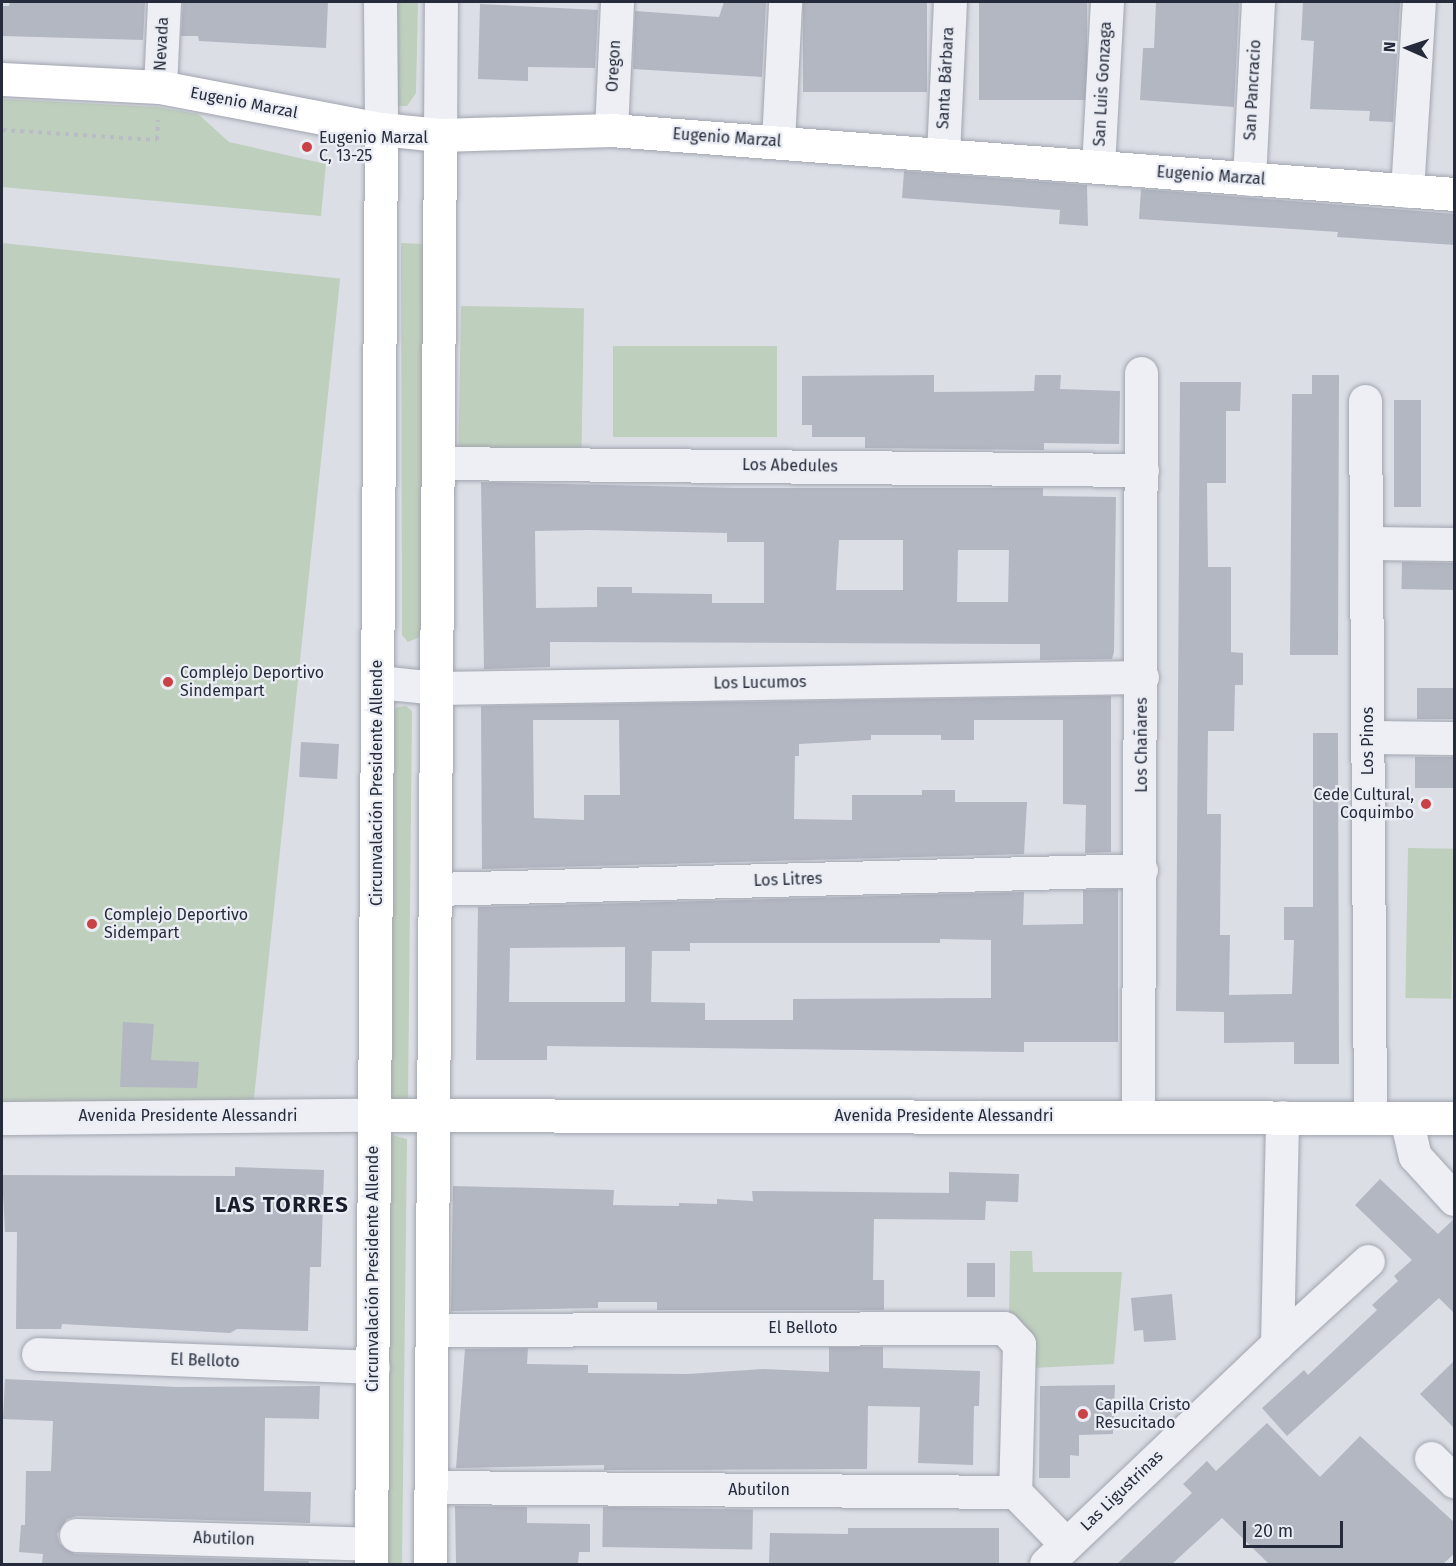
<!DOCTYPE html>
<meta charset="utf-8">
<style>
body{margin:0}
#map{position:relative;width:1456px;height:1566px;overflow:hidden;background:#dbdee5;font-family:"Fira Sans",sans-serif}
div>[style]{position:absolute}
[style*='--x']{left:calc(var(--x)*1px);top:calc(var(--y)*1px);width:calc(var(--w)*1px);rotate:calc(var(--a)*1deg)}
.green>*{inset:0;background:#bfcfbd;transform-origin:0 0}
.building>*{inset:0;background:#b3b7c2;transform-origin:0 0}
.path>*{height:4px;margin-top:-2px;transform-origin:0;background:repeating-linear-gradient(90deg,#babcc4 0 4.5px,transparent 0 9px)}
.roads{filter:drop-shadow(0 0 2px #a1a5af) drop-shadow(0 0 2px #a1a5af)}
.minor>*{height:33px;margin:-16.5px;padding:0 16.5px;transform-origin:16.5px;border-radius:16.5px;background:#eeeff4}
.secondary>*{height:33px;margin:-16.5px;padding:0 16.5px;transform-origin:16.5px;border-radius:16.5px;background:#fff}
.dots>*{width:16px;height:16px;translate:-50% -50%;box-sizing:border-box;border:3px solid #eaedf3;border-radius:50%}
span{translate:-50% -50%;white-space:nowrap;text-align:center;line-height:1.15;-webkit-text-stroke:4.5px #eaedf3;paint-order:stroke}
.street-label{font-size:16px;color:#262b3b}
.poi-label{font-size:16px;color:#262b3b}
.left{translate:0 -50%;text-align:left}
.right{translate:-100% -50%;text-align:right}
.district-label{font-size:22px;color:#181d2c;font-weight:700;letter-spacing:1.5px}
.frame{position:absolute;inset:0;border:3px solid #262b3b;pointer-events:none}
.north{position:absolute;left:1378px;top:18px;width:60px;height:60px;-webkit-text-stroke:4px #eaedf3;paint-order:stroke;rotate:273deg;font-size:16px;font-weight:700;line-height:24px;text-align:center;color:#262b3b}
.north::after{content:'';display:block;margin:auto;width:21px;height:27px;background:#262b3b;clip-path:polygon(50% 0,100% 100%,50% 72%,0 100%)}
.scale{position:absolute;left:1243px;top:1521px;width:100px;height:27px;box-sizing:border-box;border:3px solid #262b3b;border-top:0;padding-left:8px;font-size:18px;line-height:21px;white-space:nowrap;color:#262b3b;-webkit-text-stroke:4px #eaedf3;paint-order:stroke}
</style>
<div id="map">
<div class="green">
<i style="clip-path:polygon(391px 2px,418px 2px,416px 93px,407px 106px,396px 106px)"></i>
<i style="clip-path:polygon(2px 99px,157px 107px,198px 114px,229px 142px,326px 164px,321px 216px,2px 187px)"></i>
<i style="left:2px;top:243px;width:340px;height:854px;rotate:6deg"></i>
<i style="clip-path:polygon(401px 243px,423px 244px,422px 636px,408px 642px,402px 635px)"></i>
<i style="left:461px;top:306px;width:123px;height:145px;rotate:1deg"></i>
<i style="left:613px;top:346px;width:164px;height:91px"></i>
<i style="clip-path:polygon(406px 706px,412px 711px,408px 1098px,402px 1104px,386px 1098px,391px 714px,397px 707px)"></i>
<i style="left:1408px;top:848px;width:46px;height:150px;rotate:1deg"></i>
<i style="clip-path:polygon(389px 1134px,407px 1139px,402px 1564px,379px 1564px)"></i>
<i style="clip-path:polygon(1010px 1251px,1032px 1251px,1033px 1272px,1122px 1272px,1114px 1364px,1032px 1368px,1009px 1318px)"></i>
</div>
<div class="building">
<i style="clip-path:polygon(10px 2px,145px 2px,143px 40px,2px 36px,2px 6px,9px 6px)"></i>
<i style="clip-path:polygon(183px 2px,328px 2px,326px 48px,199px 41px,198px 36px,181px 36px)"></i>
<i style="clip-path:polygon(724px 2px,766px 2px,762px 77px,633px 69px,635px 11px,719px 17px)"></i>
<i style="left:803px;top:2px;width:124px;height:90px"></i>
<i style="left:979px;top:2px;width:108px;height:98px"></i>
<i style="clip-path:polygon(1156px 2px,1239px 2px,1234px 107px,1140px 100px,1143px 48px,1154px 48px)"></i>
<i style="clip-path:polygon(1303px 2px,1400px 2px,1393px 122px,1369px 121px,1370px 111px,1310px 109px,1314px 41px,1301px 40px)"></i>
<i style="clip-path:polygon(480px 4px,598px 10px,595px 68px,528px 67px,528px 81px,478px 79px)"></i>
<i style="clip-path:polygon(904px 171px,1087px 185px,1088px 226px,1059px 224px,1060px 210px,902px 198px)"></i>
<i style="clip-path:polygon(1141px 189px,1455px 214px,1455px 245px,1337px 237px,1338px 232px,1139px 219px)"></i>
<i style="clip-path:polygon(934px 375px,934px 392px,1034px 391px,1035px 375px,1061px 375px,1060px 389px,1120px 391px,1119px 444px,1044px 443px,1044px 450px,865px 448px,865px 437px,812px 437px,812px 425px,802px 425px,802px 376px)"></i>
<i style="clip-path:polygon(1312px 375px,1339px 375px,1338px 655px,1290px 655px,1292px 394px,1312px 394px)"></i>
<i style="clip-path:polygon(1180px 382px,1241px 382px,1240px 411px,1226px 411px,1226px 483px,1207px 483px,1208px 567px,1231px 567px,1231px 652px,1243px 653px,1243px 685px,1235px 685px,1234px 731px,1208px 731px,1207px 814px,1221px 814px,1220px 935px,1230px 935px,1229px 995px,1292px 994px,1294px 940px,1284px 940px,1284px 907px,1313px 907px,1313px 733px,1338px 733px,1339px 1064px,1294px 1064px,1294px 1042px,1224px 1043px,1224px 1012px,1176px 1011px)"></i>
<i style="left:1394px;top:400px;width:27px;height:107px"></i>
<i style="clip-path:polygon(evenodd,481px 482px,737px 488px,1043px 488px,1043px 496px,1116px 497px,1114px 652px,1112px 659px,1040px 660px,1040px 644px,550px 642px,550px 667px,484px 669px,481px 482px,589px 530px,727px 533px,727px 542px,764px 542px,764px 603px,712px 603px,712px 594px,632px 593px,632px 587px,597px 587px,597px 607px,536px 608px,535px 531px,589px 530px,481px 482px,839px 540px,903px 540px,903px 590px,836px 590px,839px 540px,481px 482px,958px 550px,1009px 550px,1008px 602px,957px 602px,958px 550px)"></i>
<i style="left:1402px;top:562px;width:53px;height:27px;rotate:1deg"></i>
<i style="left:1417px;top:688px;width:38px;height:31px"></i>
<i style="clip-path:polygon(evenodd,1111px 696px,1111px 852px,1085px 853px,1086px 805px,1063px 804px,1063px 720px,974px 720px,974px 740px,941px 740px,941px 735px,871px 735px,871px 740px,799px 744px,799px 756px,795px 756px,794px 819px,852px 820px,852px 795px,922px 795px,922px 790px,955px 790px,955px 802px,1027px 802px,1024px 854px,482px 869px,481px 706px,1111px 696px,533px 720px,619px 720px,620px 795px,584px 795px,584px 820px,534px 818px,533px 720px)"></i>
<i style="left:301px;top:742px;width:38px;height:35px;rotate:3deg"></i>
<i style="left:1415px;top:757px;width:40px;height:31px"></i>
<i style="clip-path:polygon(evenodd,1118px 889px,1118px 1042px,1024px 1042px,1024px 1052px,547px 1046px,547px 1060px,476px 1060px,478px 907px,1024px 892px,1023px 925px,1083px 924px,1083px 890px,1118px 889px,940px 939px,991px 940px,991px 998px,793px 999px,793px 1020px,705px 1020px,705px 1003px,651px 1002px,652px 951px,690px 951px,690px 943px,940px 943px,940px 939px,1118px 889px,625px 947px,625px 1002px,509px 1002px,510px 948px,625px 947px)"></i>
<i style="clip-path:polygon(123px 1022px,154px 1024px,151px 1060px,199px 1062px,197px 1088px,120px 1087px)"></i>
<i style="clip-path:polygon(235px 1167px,324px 1170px,321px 1267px,310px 1267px,308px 1331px,237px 1329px,230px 1333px,62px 1324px,61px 1329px,16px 1329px,17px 1232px,5px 1232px,2px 1175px,235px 1176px)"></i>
<i style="clip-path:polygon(949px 1172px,1019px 1174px,1018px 1202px,986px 1201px,985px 1220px,874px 1219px,873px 1280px,884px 1280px,884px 1310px,657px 1310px,657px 1302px,598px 1302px,598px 1308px,451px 1311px,453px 1186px,614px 1190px,613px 1205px,679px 1206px,679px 1203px,717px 1204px,717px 1199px,753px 1201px,752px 1191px,949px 1193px)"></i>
<i style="clip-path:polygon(1380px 1179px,1438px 1234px,1455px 1218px,1455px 1314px,1439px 1298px,1287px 1436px,1262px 1408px,1304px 1370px,1308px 1375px,1377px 1310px,1372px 1305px,1398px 1281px,1394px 1276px,1412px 1260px,1355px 1205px)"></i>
<i style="left:967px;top:1263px;width:28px;height:34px"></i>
<i style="clip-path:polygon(1172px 1294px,1176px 1340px,1144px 1342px,1143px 1330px,1134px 1331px,1131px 1298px)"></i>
<i style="clip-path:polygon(829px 1347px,883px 1347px,883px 1368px,980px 1371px,979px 1406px,974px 1406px,973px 1465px,918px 1463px,920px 1407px,868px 1406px,867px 1469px,604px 1470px,604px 1465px,456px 1468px,465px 1349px,528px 1348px,527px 1364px,588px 1365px,588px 1373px,688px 1374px,763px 1369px,829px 1372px)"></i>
<i style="clip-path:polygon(1455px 1360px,1455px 1429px,1420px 1394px)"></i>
<i style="clip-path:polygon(5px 1379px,177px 1387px,320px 1386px,319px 1419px,265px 1418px,264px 1491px,311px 1492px,310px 1523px,77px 1516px,67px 1519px,57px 1534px,60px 1544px,75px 1554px,309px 1561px,308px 1564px,42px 1564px,43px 1554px,19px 1552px,21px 1525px,25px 1525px,26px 1471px,51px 1471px,53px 1421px,3px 1419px)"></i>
<i style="clip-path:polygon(1115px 1385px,1113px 1434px,1079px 1435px,1079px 1456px,1070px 1455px,1070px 1478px,1039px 1478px,1040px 1386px)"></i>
<i style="clip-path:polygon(1267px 1423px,1320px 1477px,1360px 1436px,1455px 1523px,1455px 1553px,1443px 1564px,1269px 1564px,1222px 1518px,1172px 1564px,1117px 1564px,1192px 1493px,1183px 1484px,1207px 1461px,1216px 1471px)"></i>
<i style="clip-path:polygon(455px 1506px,527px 1507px,527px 1523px,590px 1524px,590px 1552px,579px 1552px,578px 1564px,456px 1564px)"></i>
<i style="left:603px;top:1507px;width:150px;height:40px;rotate:1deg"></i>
<i style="clip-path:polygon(848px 1528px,999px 1528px,999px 1564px,769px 1564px,770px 1533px,848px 1534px)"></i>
</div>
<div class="path">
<i style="--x:2;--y:130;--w:155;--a:3.7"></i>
<i style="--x:157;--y:140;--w:20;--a:-87"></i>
</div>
<div class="roads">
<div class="minor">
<i style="--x:380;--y:2;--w:127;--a:89.5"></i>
<i style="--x:160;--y:87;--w:85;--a:-87.3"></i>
<i style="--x:611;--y:130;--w:128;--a:-87.3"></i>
<i style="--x:440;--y:135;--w:133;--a:-89.6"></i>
<i style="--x:778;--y:142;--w:140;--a:-87.1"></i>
<i style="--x:943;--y:155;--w:153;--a:-87.4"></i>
<i style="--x:1098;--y:167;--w:165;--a:-86.9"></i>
<i style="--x:1249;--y:179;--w:177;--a:-87.1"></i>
<i style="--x:1407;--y:191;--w:189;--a:-86.4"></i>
<i style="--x:1365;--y:401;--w:716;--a:89.6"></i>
<i style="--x:438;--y:463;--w:704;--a:0.57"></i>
<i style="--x:1366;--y:543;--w:88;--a:0.7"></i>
<i style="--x:378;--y:682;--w:58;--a:5.9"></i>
<i style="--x:436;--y:688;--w:706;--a:-0.89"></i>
<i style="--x:1368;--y:737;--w:86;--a:0.7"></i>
<i style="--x:435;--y:889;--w:706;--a:-1.54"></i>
<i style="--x:1138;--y:1117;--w:744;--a:-89.77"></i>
<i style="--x:2;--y:1118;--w:372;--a:-0.5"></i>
<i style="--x:1406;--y:1118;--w:39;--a:77"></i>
<i style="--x:1415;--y:1156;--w:58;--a:47.8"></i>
<i style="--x:432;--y:1330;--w:572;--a:-0.2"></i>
<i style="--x:1004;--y:1328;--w:22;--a:47"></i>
<i style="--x:1019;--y:1344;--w:148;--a:91.5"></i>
<i style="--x:1277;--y:1344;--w:123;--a:-42.4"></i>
<i style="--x:38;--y:1354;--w:335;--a:2.2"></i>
<i style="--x:1431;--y:1458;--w:33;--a:45"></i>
<i style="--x:431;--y:1487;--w:584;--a:0.49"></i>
<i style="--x:1015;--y:1492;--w:73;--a:45.6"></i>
<i style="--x:76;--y:1535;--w:295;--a:1.7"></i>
<i style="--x:1046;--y:1564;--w:319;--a:-43.6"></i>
<i style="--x:1277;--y:1344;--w:227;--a:-88.7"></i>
</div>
<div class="secondary">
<i style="--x:2;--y:79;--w:158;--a:2.9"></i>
<i style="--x:160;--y:87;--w:225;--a:10.8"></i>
<i style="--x:381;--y:129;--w:59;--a:5.8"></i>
<i style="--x:440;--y:135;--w:171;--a:-1.7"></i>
<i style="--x:611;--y:130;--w:845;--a:4.34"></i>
<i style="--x:374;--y:1115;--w:1080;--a:0.16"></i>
<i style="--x:371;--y:1564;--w:1435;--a:-89.6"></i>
<i style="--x:430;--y:1564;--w:1429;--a:-89.6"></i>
</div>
</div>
<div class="dots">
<i style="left:307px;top:147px;background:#ca4146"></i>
<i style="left:168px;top:682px;background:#ca4146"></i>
<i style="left:1426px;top:804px;background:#ca4146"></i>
<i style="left:92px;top:924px;background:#ca4146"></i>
<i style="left:1083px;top:1414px;background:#ca4146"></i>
</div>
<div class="street-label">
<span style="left:162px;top:44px;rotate:-87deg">Nevada</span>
<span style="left:614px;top:66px;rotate:-87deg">Oregon</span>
<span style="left:946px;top:78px;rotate:-87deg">Santa Bárbara</span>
<span style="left:1103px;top:84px;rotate:-87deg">San Luis Gonzaga</span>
<span style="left:1253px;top:90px;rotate:-87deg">San Pancracio</span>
<span style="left:244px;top:103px;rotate:11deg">Eugenio Marzal</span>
<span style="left:727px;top:138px;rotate:4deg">Eugenio Marzal</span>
<span style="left:1211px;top:176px;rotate:4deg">Eugenio Marzal</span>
<span style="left:790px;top:466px;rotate:1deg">Los Abedules</span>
<span style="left:760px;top:683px;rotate:-1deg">Los Lucumos</span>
<span style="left:1368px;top:741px;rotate:-90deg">Los Pinos</span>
<span style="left:1142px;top:745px;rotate:-90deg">Los Chañares</span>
<span style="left:377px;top:783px;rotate:-90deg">Circunvalación Presidente Allende</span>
<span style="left:788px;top:880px;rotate:-2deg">Los Litres</span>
<span style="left:188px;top:1116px">Avenida Presidente Alessandri</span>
<span style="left:944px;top:1116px">Avenida Presidente Alessandri</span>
<span style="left:373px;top:1269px;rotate:-90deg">Circunvalación Presidente Allende</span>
<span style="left:803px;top:1328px">El Belloto</span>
<span style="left:205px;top:1361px;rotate:2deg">El Belloto</span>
<span style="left:759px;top:1490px">Abutilon</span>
<span style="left:1122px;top:1491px;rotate:-44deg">Las Ligustrinas</span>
<span style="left:224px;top:1539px;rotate:2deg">Abutilon</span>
</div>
<div class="poi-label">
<span class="left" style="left:319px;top:147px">Eugenio Marzal<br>C, 13-25</span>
<span class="left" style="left:180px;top:682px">Complejo Deportivo<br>Sindempart</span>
<span class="right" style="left:1414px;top:804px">Cede Cultural,<br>Coquimbo</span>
<span class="left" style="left:104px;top:924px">Complejo Deportivo<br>Sidempart</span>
<span class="left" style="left:1095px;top:1414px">Capilla Cristo<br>Resucitado</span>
</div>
<div class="district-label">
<span style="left:282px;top:1205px">LAS TORRES</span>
</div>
<div class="frame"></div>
<div class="north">N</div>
<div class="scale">20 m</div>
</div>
